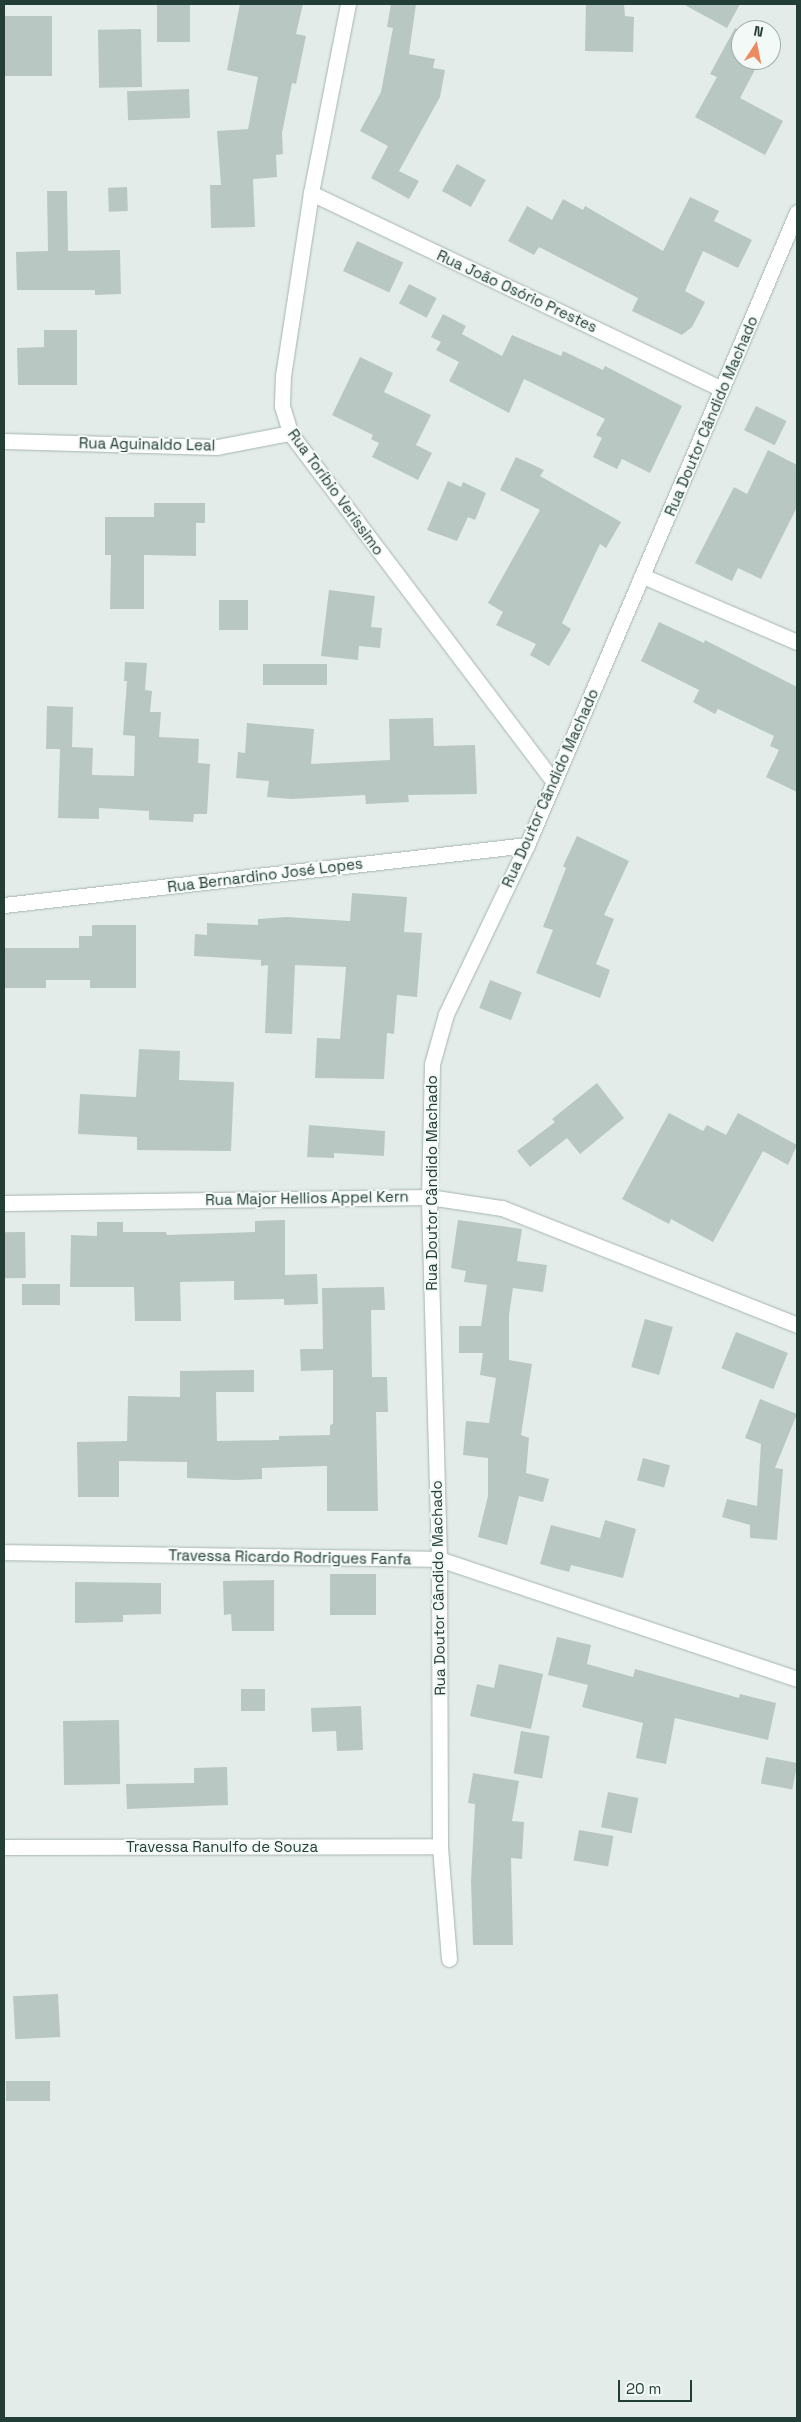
<!DOCTYPE html>
<meta charset="utf-8">
<style>
body{margin:0}
#map{position:relative;width:801px;height:2422px;overflow:hidden;background:#e3ece8;font-family:"Space Grotesk",sans-serif}
div>[style]{position:absolute}
[style*='--x']{left:calc(var(--x)*1px);top:calc(var(--y)*1px);width:calc(var(--w)*1px);rotate:calc(var(--a)*1deg)}
.building>*{inset:0;background:#b8c7c2;transform-origin:0 0}
.roads{filter:drop-shadow(0 0 1px #a6b4af) drop-shadow(0 0 1px #a6b4af)}
.street>*{height:15px;margin:-7.5px;padding:0 7.5px;transform-origin:7.5px;border-radius:7.5px;background:#fff}
span{translate:-50% -50%;white-space:nowrap;text-align:center;line-height:1.15;-webkit-text-stroke:4px #f3f9f6;paint-order:stroke}
.street-label{font-size:15px;color:#233d37}
.frame{position:absolute;inset:0;border:5px solid #233d37;pointer-events:none}
.north{position:absolute;left:731px;top:20px;width:50px;height:50px;box-sizing:border-box;background:#f3f9f6;border:1px solid #a0aeaa;border-radius:50%;rotate:11deg;font-size:14px;font-weight:700;line-height:20px;text-align:center;color:#233d37}
.north::after{content:'';display:block;margin:auto;width:18px;height:22px;background:#ed8a60;clip-path:polygon(50% 0,100% 100%,50% 72%,0 100%)}
.scale{position:absolute;left:618px;top:2380px;width:74px;height:22px;box-sizing:border-box;border:2px solid #233d37;border-top:0;padding-left:6px;font-size:15px;line-height:18px;white-space:nowrap;color:#233d37;-webkit-text-stroke:4px #f3f9f6;paint-order:stroke}
</style>
<div id="map">
<div class="building">
<i style="left:157px;top:4px;width:33px;height:38px"></i>
<i style="clip-path:polygon(240px 4px,303px 4px,296px 34px,306px 36px,296px 84px,292px 83px,282px 133px,283px 154px,276px 155px,277px 177px,253px 179px,255px 227px,211px 228px,210px 185px,221px 185px,217px 131px,248px 129px,258px 77px,227px 70px)"></i>
<i style="clip-path:polygon(391px 4px,416px 4px,409px 54px,435px 59px,433px 68px,445px 70px,440px 97px,399px 171px,419px 181px,409px 199px,371px 178px,388px 146px,360px 131px,381px 92px,393px 28px,387px 27px)"></i>
<i style="clip-path:polygon(586px 4px,624px 4px,625px 16px,634px 17px,633px 52px,585px 51px)"></i>
<i style="clip-path:polygon(683px 4px,740px 4px,727px 28px)"></i>
<i style="left:4px;top:16px;width:48px;height:60px"></i>
<i style="clip-path:polygon(735px 28px,741px 31px,741px 60px,771px 60px,771px 47px,778px 51px,769px 67px,759px 62px,740px 98px,783px 121px,765px 155px,695px 117px,717px 77px,710px 74px)"></i>
<i style="left:141px;top:29px;width:58px;height:43px;rotate:89deg"></i>
<i style="left:189px;top:89px;width:29px;height:62px;rotate:88deg"></i>
<i style="left:457px;top:164px;width:33px;height:31px;rotate:29deg"></i>
<i style="left:127px;top:187px;width:24px;height:19px;rotate:88deg"></i>
<i style="clip-path:polygon(47px 191px,67px 191px,68px 251px,120px 250px,121px 294px,95px 295px,95px 290px,17px 290px,16px 252px,48px 251px)"></i>
<i style="clip-path:polygon(690px 197px,719px 211px,714px 221px,752px 240px,738px 268px,703px 251px,685px 291px,705px 302px,692px 327px,682px 335px,632px 311px,638px 298px,539px 247px,534px 255px,508px 241px,527px 206px,552px 220px,563px 199px,583px 210px,585px 206px,663px 251px)"></i>
<i style="left:357px;top:241px;width:51px;height:33px;rotate:25deg"></i>
<i style="left:409px;top:284px;width:31px;height:22px;rotate:27deg"></i>
<i style="clip-path:polygon(443px 314px,466px 326px,462px 334px,502px 356px,512px 335px,561px 356px,563px 351px,603px 370px,605px 366px,682px 406px,650px 473px,622px 459px,617px 469px,593px 457px,602px 438px,596px 435px,605px 419px,524px 379px,509px 413px,449px 381px,459px 362px,436px 350px,441px 342px,431px 337px)"></i>
<i style="clip-path:polygon(44px 330px,77px 330px,77px 385px,18px 385px,17px 348px,44px 347px)"></i>
<i style="clip-path:polygon(360px 357px,393px 373px,384px 392px,431px 415px,416px 445px,432px 453px,418px 480px,372px 457px,379px 443px,371px 439px,373px 435px,332px 415px)"></i>
<i style="left:756px;top:406px;width:34px;height:27px;rotate:26deg"></i>
<i style="clip-path:polygon(768px 450px,797px 465px,797px 507px,761px 579px,738px 568px,732px 581px,695px 563px,734px 487px,747px 494px)"></i>
<i style="clip-path:polygon(516px 457px,544px 470px,540px 476px,621px 522px,606px 548px,600px 544px,562px 623px,571px 629px,549px 666px,530px 655px,536px 644px,496px 625px,503px 612px,488px 603px,540px 510px,500px 490px)"></i>
<i style="clip-path:polygon(448px 481px,461px 487px,463px 482px,486px 493px,475px 520px,468px 517px,457px 541px,427px 530px)"></i>
<i style="clip-path:polygon(154px 503px,205px 503px,205px 523px,196px 523px,196px 556px,144px 555px,144px 609px,110px 609px,111px 555px,105px 555px,105px 517px,154px 517px)"></i>
<i style="clip-path:polygon(329px 590px,375px 596px,371px 627px,382px 628px,380px 648px,359px 646px,358px 660px,321px 656px)"></i>
<i style="left:219px;top:600px;width:29px;height:30px"></i>
<i style="clip-path:polygon(659px 622px,704px 643px,705px 640px,797px 687px,797px 792px,766px 777px,779px 750px,770px 746px,774px 736px,718px 709px,715px 714px,693px 702px,699px 690px,641px 661px)"></i>
<i style="clip-path:polygon(125px 662px,147px 663px,145px 690px,152px 691px,150px 712px,161px 712px,159px 737px,199px 739px,198px 763px,210px 764px,207px 814px,194px 814px,193px 822px,149px 820px,149px 811px,99px 808px,99px 819px,58px 818px,60px 749px,46px 749px,47px 706px,73px 707px,72px 747px,93px 748px,92px 775px,134px 776px,135px 736px,123px 735px,127px 681px,124px 681px)"></i>
<i style="left:263px;top:664px;width:64px;height:21px"></i>
<i style="clip-path:polygon(433px 718px,434px 746px,475px 745px,477px 794px,408px 795px,409px 802px,366px 804px,365px 795px,292px 799px,267px 797px,269px 781px,236px 778px,238px 752px,245px 753px,247px 723px,314px 729px,311px 764px,390px 760px,389px 719px)"></i>
<i style="clip-path:polygon(577px 836px,629px 861px,604px 915px,614px 919px,596px 964px,610px 970px,600px 998px,536px 973px,553px 930px,543px 927px,566px 868px,563px 866px)"></i>
<i style="clip-path:polygon(352px 893px,407px 897px,404px 932px,422px 933px,417px 997px,397px 995px,394px 1034px,387px 1033px,384px 1079px,315px 1078px,317px 1038px,340px 1039px,346px 967px,295px 965px,292px 1034px,265px 1033px,268px 965px,261px 966px,261px 960px,194px 956px,195px 934px,207px 935px,207px 923px,258px 925px,258px 919px,286px 917px,350px 921px)"></i>
<i style="clip-path:polygon(92px 925px,136px 925px,136px 988px,90px 988px,90px 980px,46px 980px,46px 988px,4px 988px,4px 948px,79px 948px,79px 936px,92px 936px)"></i>
<i style="left:490px;top:980px;width:34px;height:30px;rotate:21deg"></i>
<i style="clip-path:polygon(139px 1049px,180px 1051px,179px 1080px,234px 1082px,231px 1151px,137px 1150px,137px 1137px,78px 1134px,80px 1094px,136px 1097px)"></i>
<i style="clip-path:polygon(597px 1083px,624px 1118px,580px 1154px,567px 1138px,530px 1167px,517px 1151px,555px 1122px,552px 1119px)"></i>
<i style="clip-path:polygon(669px 1113px,703px 1131px,707px 1125px,726px 1135px,738px 1113px,797px 1145px,788px 1165px,763px 1151px,713px 1242px,671px 1219px,669px 1224px,622px 1199px)"></i>
<i style="clip-path:polygon(309px 1125px,385px 1131px,384px 1156px,334px 1153px,334px 1158px,307px 1157px)"></i>
<i style="clip-path:polygon(285px 1220px,285px 1275px,317px 1274px,318px 1304px,284px 1305px,284px 1299px,234px 1300px,234px 1281px,180px 1282px,181px 1321px,135px 1321px,134px 1287px,70px 1287px,71px 1235px,97px 1236px,97px 1222px,123px 1222px,123px 1232px,166px 1232px,167px 1235px,255px 1232px,255px 1221px)"></i>
<i style="clip-path:polygon(458px 1220px,522px 1229px,517px 1261px,547px 1265px,543px 1292px,513px 1288px,509px 1315px,509px 1360px,532px 1364px,521px 1435px,529px 1438px,526px 1473px,549px 1479px,543px 1502px,519px 1496px,507px 1545px,478px 1537px,488px 1496px,488px 1458px,463px 1455px,466px 1421px,489px 1423px,496px 1378px,480px 1375px,483px 1353px,459px 1353px,459px 1326px,481px 1326px,487px 1285px,464px 1282px,466px 1271px,451px 1268px)"></i>
<i style="left:25px;top:1232px;width:46px;height:21px;rotate:89deg"></i>
<i style="left:22px;top:1284px;width:38px;height:21px"></i>
<i style="clip-path:polygon(384px 1287px,385px 1310px,371px 1310px,372px 1377px,387px 1377px,388px 1412px,376px 1412px,378px 1511px,327px 1511px,327px 1466px,262px 1468px,262px 1479px,236px 1480px,187px 1478px,187px 1462px,119px 1461px,119px 1497px,78px 1497px,77px 1442px,127px 1441px,128px 1396px,180px 1397px,180px 1371px,254px 1370px,254px 1392px,216px 1392px,217px 1441px,279px 1440px,279px 1436px,330px 1435px,330px 1425px,333px 1424px,333px 1370px,301px 1371px,300px 1349px,323px 1349px,322px 1288px)"></i>
<i style="left:645px;top:1319px;width:29px;height:50px;rotate:16deg"></i>
<i style="left:736px;top:1332px;width:56px;height:39px;rotate:22deg"></i>
<i style="clip-path:polygon(760px 1399px,797px 1414px,775px 1468px,783px 1469px,777px 1540px,750px 1538px,750px 1525px,722px 1517px,727px 1499px,757px 1506px,761px 1444px,745px 1438px)"></i>
<i style="left:643px;top:1458px;width:28px;height:23px;rotate:15deg"></i>
<i style="clip-path:polygon(605px 1520px,636px 1529px,623px 1578px,571px 1565px,569px 1572px,540px 1564px,551px 1525px,600px 1538px)"></i>
<i style="left:330px;top:1574px;width:46px;height:41px"></i>
<i style="clip-path:polygon(274px 1580px,274px 1631px,232px 1631px,231px 1614px,224px 1615px,223px 1581px)"></i>
<i style="clip-path:polygon(75px 1582px,161px 1583px,161px 1614px,123px 1615px,123px 1622px,75px 1623px)"></i>
<i style="clip-path:polygon(557px 1637px,591px 1645px,587px 1664px,633px 1677px,635px 1669px,739px 1698px,740px 1694px,776px 1703px,768px 1740px,675px 1718px,666px 1764px,636px 1758px,643px 1723px,582px 1707px,588px 1685px,548px 1675px)"></i>
<i style="clip-path:polygon(499px 1664px,543px 1674px,531px 1729px,470px 1716px,477px 1684px,494px 1688px)"></i>
<i style="left:241px;top:1689px;width:24px;height:22px"></i>
<i style="clip-path:polygon(361px 1706px,363px 1750px,337px 1751px,336px 1731px,312px 1732px,311px 1708px)"></i>
<i style="left:119px;top:1720px;width:64px;height:56px;rotate:89deg"></i>
<i style="left:521px;top:1731px;width:29px;height:43px;rotate:10deg"></i>
<i style="left:766px;top:1757px;width:32px;height:27px;rotate:11deg"></i>
<i style="clip-path:polygon(227px 1767px,228px 1805px,127px 1809px,126px 1784px,194px 1783px,194px 1768px)"></i>
<i style="clip-path:polygon(473px 1773px,519px 1781px,512px 1821px,524px 1822px,522px 1859px,511px 1858px,513px 1945px,473px 1945px,471px 1881px,475px 1804px,468px 1803px)"></i>
<i style="left:608px;top:1792px;width:31px;height:36px;rotate:11deg"></i>
<i style="left:579px;top:1830px;width:35px;height:31px;rotate:10deg"></i>
<i style="left:58px;top:1994px;width:43px;height:45px;rotate:87deg"></i>
<i style="left:50px;top:2081px;width:20px;height:44px;rotate:90deg"></i>
</div>
<div class="roads">
<div class="street">
<i style="--x:348;--y:4;--w:193;--a:101.1"></i>
<i style="--x:311;--y:193;--w:184;--a:98.7"></i>
<i style="--x:283;--y:375;--w:31;--a:92"></i>
<i style="--x:282;--y:406;--w:28;--a:73"></i>
<i style="--x:290;--y:433;--w:436;--a:52.9"></i>
<i style="--x:311;--y:193;--w:455;--a:25.5"></i>
<i style="--x:4;--y:441;--w:213;--a:1.6"></i>
<i style="--x:217;--y:447;--w:74;--a:-10.9"></i>
<i style="--x:643;--y:576;--w:168;--a:23.2"></i>
<i style="--x:4;--y:905;--w:526;--a:-6.54"></i>
<i style="--x:4;--y:1203;--w:425;--a:-0.8"></i>
<i style="--x:429;--y:1197;--w:74;--a:8.6"></i>
<i style="--x:502;--y:1208;--w:317;--a:21.6"></i>
<i style="--x:4;--y:1552;--w:435;--a:0.9"></i>
<i style="--x:439;--y:1559;--w:378;--a:18.5"></i>
<i style="--x:4;--y:1847;--w:436;--a:-0.1"></i>
<i style="--x:449;--y:1959;--w:113;--a:-94.6"></i>
<i style="--x:440;--y:1846;--w:287;--a:-90.2"></i>
<i style="--x:439;--y:1559;--w:362;--a:-91.6"></i>
<i style="--x:429;--y:1197;--w:133;--a:-88.7"></i>
<i style="--x:432;--y:1064;--w:52;--a:-74.4"></i>
<i style="--x:446;--y:1014;--w:187;--a:-64.4"></i>
<i style="--x:527;--y:845;--w:688;--a:-66.9"></i>
</div>
</div>
<div class="street-label">
<span style="left:517px;top:291px;rotate:25deg">Rua João Osório Prestes</span>
<span style="left:711px;top:416px;rotate:-67deg">Rua Doutor Cândido Machado</span>
<span style="left:147px;top:444px;rotate:1deg">Rua Aguinaldo Leal</span>
<span style="left:336px;top:492px;rotate:54deg">Rua Toríbio Veríssimo</span>
<span style="left:550px;top:788px;rotate:-66deg">Rua Doutor Cândido Machado</span>
<span style="left:265px;top:875px;rotate:-7deg">Rua Bernardino José Lopes</span>
<span style="left:432px;top:1183px;rotate:-90deg">Rua Doutor Cândido Machado</span>
<span style="left:307px;top:1198px;rotate:-1deg">Rua Major Hellios Appel Kern</span>
<span style="left:290px;top:1557px;rotate:1deg">Travessa Ricardo Rodrigues Fanfa</span>
<span style="left:438px;top:1588px;rotate:-91deg">Rua Doutor Cândido Machado</span>
<span style="left:222px;top:1847px">Travessa Ranulfo de Souza</span>
</div>
<div class="frame"></div>
<div class="north">N</div>
<div class="scale">20 m</div>
</div>
